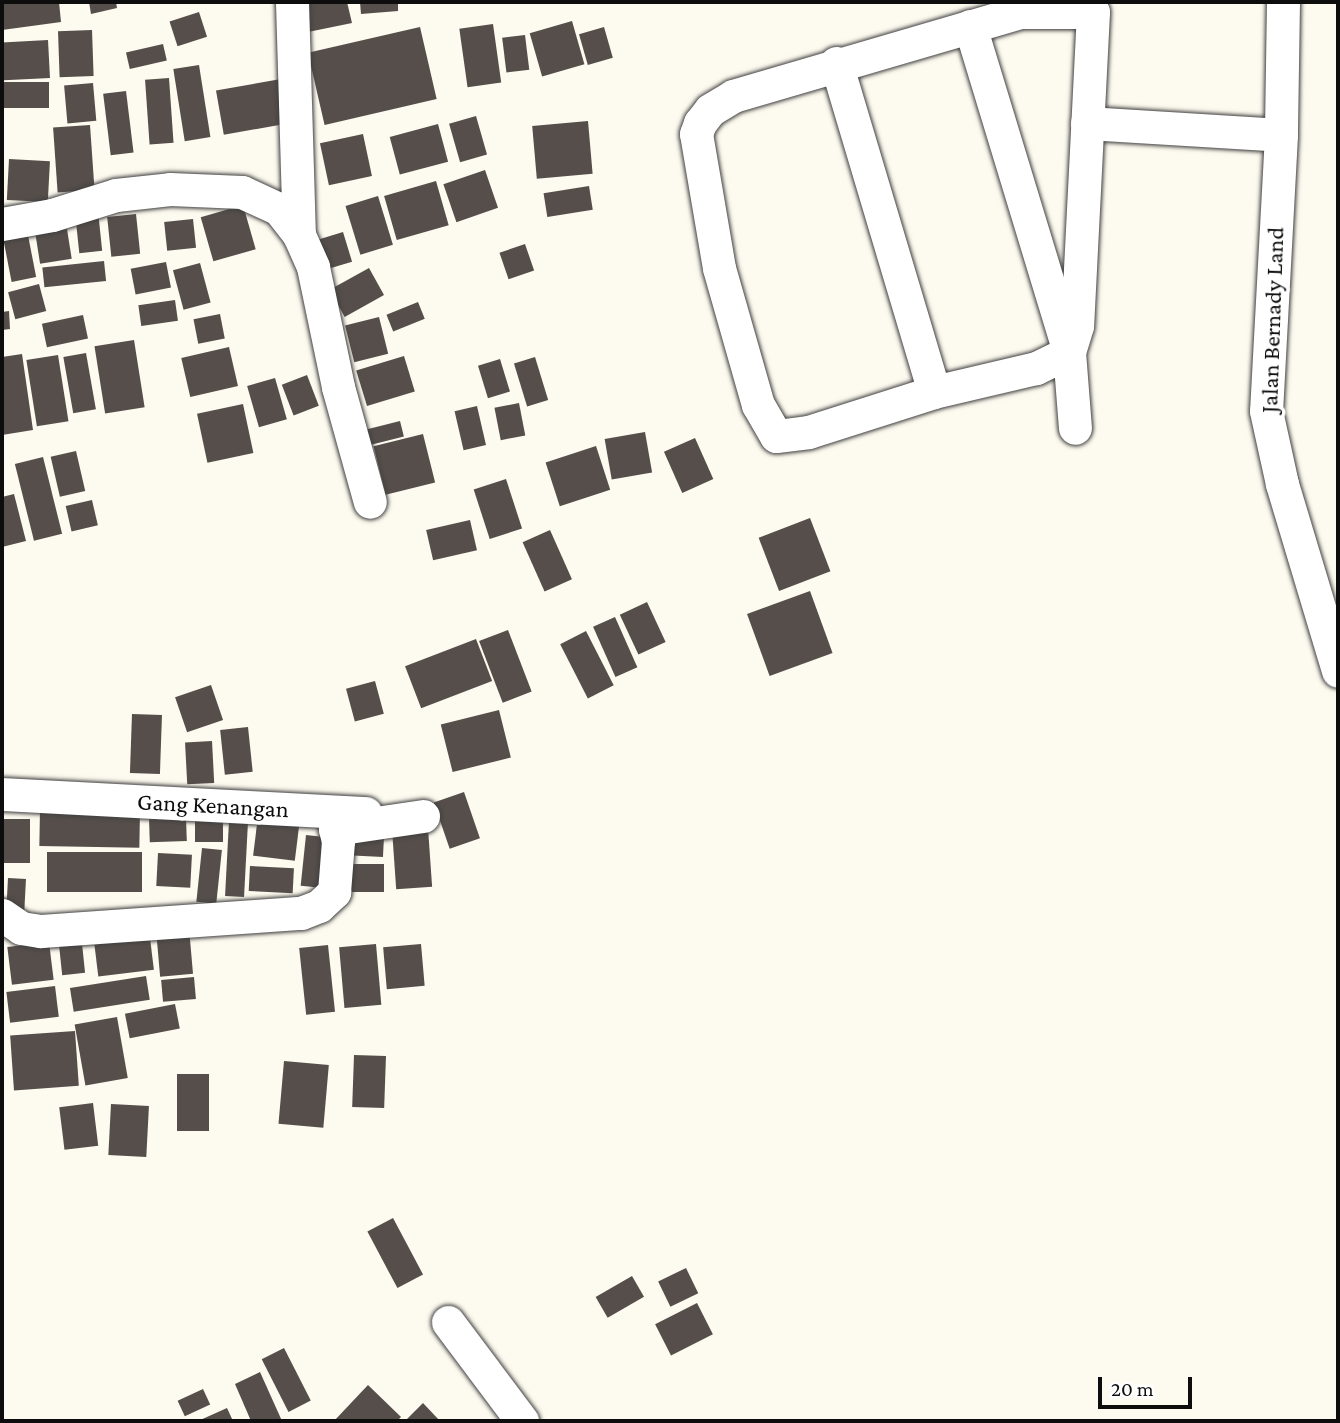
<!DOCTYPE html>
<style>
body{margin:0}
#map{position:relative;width:1340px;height:1423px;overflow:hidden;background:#fdfaef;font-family:"Crimson Pro",serif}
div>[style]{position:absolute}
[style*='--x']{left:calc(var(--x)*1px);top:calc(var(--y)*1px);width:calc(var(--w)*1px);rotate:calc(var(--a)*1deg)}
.building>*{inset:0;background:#554e4a;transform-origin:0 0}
.roads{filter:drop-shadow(0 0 2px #404040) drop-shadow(0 0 2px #404040)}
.street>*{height:33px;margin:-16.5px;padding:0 16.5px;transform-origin:16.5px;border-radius:16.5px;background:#fff}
span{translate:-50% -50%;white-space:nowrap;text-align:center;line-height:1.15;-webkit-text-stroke:7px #fff;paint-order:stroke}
.street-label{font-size:24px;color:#0d0d0d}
.frame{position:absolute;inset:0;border:4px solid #0d0d0d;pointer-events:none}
.scale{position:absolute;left:1098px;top:1377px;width:94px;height:32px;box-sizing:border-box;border:4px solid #0d0d0d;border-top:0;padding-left:9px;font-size:21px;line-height:24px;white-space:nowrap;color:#0d0d0d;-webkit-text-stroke:5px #fff;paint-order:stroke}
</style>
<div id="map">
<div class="building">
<i style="clip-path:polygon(2px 2px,59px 2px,61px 22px,2px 30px)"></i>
<i style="clip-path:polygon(89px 2px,116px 2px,117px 8px,91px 14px)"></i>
<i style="clip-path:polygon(302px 2px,347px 2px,352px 23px,308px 32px)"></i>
<i style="clip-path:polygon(360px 2px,398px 2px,398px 11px,361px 14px)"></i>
<i style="left:199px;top:12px;width:26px;height:31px;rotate:72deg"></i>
<i style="left:572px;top:21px;width:45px;height:44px;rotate:74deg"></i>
<i style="left:493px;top:24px;width:59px;height:34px;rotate:82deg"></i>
<i style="left:420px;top:27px;width:74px;height:115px;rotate:77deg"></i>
<i style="left:604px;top:27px;width:32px;height:26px;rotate:74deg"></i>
<i style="left:92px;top:30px;width:46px;height:34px;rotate:88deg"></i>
<i style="left:525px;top:35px;width:35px;height:23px;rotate:83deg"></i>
<i style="left:48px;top:40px;width:38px;height:46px;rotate:87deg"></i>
<i style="left:163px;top:44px;width:17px;height:38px;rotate:77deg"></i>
<i style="left:199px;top:65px;width:73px;height:26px;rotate:81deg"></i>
<i style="left:169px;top:78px;width:65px;height:24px;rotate:86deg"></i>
<i style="left:281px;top:79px;width:45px;height:66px;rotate:80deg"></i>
<i style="left:49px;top:82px;width:26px;height:46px;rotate:90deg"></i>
<i style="left:93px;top:83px;width:38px;height:29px;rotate:85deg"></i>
<i style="left:126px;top:91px;width:62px;height:23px;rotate:83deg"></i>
<i style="left:476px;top:116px;width:40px;height:28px;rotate:74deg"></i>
<i style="left:588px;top:121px;width:53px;height:56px;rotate:85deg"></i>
<i style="left:438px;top:124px;width:39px;height:50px;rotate:75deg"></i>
<i style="left:90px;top:125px;width:65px;height:37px;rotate:86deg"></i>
<i style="left:363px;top:134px;width:43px;height:44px;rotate:78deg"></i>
<i style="left:9px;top:159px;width:41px;height:41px;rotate:3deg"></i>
<i style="left:485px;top:170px;width:40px;height:44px;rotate:71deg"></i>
<i style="left:436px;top:181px;width:46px;height:54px;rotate:74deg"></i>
<i style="left:589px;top:186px;width:24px;height:46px;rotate:81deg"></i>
<i style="left:378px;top:196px;width:51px;height:34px;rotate:73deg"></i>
<i style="left:243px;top:205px;width:46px;height:44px;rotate:74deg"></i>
<i style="left:98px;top:211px;width:40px;height:23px;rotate:84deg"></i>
<i style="left:136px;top:214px;width:40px;height:29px;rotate:84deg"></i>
<i style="left:193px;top:219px;width:29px;height:29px;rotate:84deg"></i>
<i style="left:67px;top:229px;width:30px;height:32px;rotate:81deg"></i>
<i style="left:27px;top:230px;width:48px;height:25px;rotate:79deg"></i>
<i style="left:343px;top:232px;width:31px;height:29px;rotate:73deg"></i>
<i style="left:525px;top:244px;width:28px;height:27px;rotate:71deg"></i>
<i style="left:104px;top:261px;width:20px;height:62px;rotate:84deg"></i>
<i style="left:166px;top:262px;width:26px;height:36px;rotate:79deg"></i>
<i style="left:200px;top:263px;width:41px;height:28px;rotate:75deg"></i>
<i style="left:369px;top:268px;width:31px;height:45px;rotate:61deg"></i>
<i style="left:39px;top:284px;width:28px;height:32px;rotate:75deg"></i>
<i style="left:175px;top:300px;width:21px;height:37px;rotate:82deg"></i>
<i style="left:418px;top:302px;width:18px;height:34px;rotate:68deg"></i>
<i style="clip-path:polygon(9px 311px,10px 329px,2px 330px,2px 312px)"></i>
<i style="left:220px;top:314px;width:25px;height:27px;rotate:79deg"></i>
<i style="left:83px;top:315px;width:24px;height:42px;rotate:78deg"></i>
<i style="left:379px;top:317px;width:38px;height:35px;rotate:76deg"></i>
<i style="left:134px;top:340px;width:68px;height:40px;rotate:81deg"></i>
<i style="left:229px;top:347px;width:40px;height:49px;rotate:77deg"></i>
<i style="left:86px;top:353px;width:57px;height:23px;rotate:80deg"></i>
<i style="clip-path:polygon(22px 354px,33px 430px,2px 435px,2px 357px)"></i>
<i style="left:58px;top:355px;width:67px;height:32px;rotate:81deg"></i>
<i style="left:404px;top:356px;width:37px;height:50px;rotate:73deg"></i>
<i style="left:535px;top:357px;width:45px;height:22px;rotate:73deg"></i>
<i style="left:500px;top:359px;width:34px;height:23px;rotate:73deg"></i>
<i style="left:307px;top:375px;width:33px;height:27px;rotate:69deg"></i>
<i style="left:275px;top:378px;width:43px;height:29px;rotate:74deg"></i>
<i style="left:519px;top:403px;width:33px;height:25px;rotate:79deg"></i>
<i style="left:243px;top:404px;width:50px;height:47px;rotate:78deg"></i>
<i style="left:477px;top:406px;width:40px;height:23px;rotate:77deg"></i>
<i style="left:400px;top:421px;width:16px;height:46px;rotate:76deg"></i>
<i style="left:645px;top:432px;width:41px;height:41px;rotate:80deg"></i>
<i style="left:423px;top:434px;width:50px;height:51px;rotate:76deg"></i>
<i style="left:695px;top:438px;width:45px;height:34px;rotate:66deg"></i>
<i style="left:596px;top:446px;width:46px;height:53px;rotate:72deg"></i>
<i style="left:76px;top:451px;width:41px;height:26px;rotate:77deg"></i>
<i style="left:43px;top:457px;width:79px;height:29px;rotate:76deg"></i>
<i style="left:506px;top:479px;width:52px;height:34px;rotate:72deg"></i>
<i style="clip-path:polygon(14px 494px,26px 541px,2px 547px,2px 497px)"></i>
<i style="left:92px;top:500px;width:26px;height:27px;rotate:77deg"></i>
<i style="left:810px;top:518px;width:57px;height:55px;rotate:69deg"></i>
<i style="left:470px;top:520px;width:31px;height:45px;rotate:77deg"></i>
<i style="left:550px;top:530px;width:54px;height:30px;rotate:66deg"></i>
<i style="left:810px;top:591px;width:66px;height:67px;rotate:70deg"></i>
<i style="left:647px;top:602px;width:44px;height:30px;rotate:65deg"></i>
<i style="left:615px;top:617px;width:55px;height:24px;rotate:66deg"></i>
<i style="left:508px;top:630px;width:66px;height:31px;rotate:69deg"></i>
<i style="left:586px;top:631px;width:61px;height:29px;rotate:63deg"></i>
<i style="left:476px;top:639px;width:45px;height:76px;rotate:69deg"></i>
<i style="left:375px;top:681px;width:34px;height:30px;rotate:75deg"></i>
<i style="left:211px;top:685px;width:37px;height:38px;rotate:71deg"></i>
<i style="left:499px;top:710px;width:49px;height:60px;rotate:76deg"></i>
<i style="left:132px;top:714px;width:30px;height:59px;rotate:2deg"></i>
<i style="left:248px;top:727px;width:45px;height:28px;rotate:84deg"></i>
<i style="left:212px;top:741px;width:42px;height:27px;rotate:87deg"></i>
<i style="left:464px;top:792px;width:49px;height:32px;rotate:71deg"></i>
<i style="left:40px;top:809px;width:100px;height:37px;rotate:1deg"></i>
<i style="left:195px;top:814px;width:28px;height:28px"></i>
<i style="left:258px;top:816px;width:42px;height:40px;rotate:7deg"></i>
<i style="left:345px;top:817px;width:40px;height:38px;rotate:3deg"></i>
<i style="left:186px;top:818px;width:23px;height:37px;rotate:88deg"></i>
<i style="left:2px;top:819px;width:28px;height:44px"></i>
<i style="left:229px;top:821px;width:19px;height:75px;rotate:3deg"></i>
<i style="left:428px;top:828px;width:59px;height:36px;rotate:86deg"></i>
<i style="left:306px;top:835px;width:30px;height:51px;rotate:6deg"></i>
<i style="left:202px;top:848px;width:20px;height:54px;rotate:6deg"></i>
<i style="left:47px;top:852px;width:95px;height:40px"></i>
<i style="left:158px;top:853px;width:34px;height:33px;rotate:3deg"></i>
<i style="left:343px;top:864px;width:41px;height:28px"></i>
<i style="left:250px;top:866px;width:44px;height:25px;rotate:3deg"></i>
<i style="left:8px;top:878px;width:18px;height:34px;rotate:3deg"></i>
<i style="left:189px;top:928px;width:46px;height:33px;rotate:85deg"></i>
<i style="left:81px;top:934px;width:39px;height:23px;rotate:84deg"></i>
<i style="left:150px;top:938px;width:32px;height:56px;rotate:83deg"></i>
<i style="left:49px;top:942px;width:38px;height:42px;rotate:83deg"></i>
<i style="left:376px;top:944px;width:61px;height:37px;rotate:85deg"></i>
<i style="left:421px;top:944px;width:42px;height:38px;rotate:85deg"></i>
<i style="left:328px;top:945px;width:67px;height:29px;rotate:84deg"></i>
<i style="left:146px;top:976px;width:24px;height:77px;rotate:81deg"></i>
<i style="left:194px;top:977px;width:22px;height:33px;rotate:85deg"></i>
<i style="left:55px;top:986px;width:31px;height:49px;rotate:83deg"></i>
<i style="left:175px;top:1004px;width:25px;height:51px;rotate:79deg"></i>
<i style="left:117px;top:1017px;width:62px;height:43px;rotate:80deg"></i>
<i style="left:75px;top:1031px;width:55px;height:65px;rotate:86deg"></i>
<i style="left:354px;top:1055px;width:32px;height:52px;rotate:2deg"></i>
<i style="left:284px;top:1061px;width:45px;height:63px;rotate:5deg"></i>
<i style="left:177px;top:1074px;width:32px;height:57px"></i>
<i style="left:93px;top:1103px;width:43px;height:34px;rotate:83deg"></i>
<i style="left:111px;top:1104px;width:38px;height:51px;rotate:3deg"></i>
<i style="left:393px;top:1218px;width:64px;height:29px;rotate:62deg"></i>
<i style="left:686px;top:1268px;width:28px;height:31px;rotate:64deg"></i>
<i style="left:632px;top:1276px;width:24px;height:42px;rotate:60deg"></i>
<i style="left:697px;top:1303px;width:35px;height:47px;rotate:63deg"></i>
<i style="left:284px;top:1348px;width:59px;height:25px;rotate:63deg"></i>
<i style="clip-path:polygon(260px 1372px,282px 1421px,251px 1421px,235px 1384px)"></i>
<i style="clip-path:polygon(368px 1385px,401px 1417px,397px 1421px,334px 1421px)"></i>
<i style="left:203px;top:1389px;width:17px;height:28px;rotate:65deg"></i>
<i style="clip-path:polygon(423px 1403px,440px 1421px,405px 1421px)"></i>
<i style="clip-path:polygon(227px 1408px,233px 1421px,198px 1421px)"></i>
</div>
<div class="roads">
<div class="street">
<i style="--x:292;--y:2;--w:233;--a:88.3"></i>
<i style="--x:1283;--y:2;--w:133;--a:90.9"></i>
<i style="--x:1281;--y:135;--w:276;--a:93.1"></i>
<i style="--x:1266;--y:411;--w:75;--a:77.6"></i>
<i style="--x:1282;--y:484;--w:195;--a:73.3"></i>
<i style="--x:1021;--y:12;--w:72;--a:0"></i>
<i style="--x:1093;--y:12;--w:314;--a:92.9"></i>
<i style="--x:1077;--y:326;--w:27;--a:107"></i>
<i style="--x:1069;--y:352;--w:37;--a:154"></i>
<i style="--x:1036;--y:368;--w:105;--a:166.8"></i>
<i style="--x:934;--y:392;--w:131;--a:162.3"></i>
<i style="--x:809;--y:432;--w:33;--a:173"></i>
<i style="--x:776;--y:436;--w:36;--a:-120"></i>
<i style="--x:758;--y:405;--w:142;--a:-105.9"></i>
<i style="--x:719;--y:268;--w:136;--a:-99.7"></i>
<i style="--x:696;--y:134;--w:12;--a:-70"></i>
<i style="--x:700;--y:123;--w:16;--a:-52"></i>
<i style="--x:710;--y:110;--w:27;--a:-31"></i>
<i style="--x:733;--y:96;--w:300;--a:-16.3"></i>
<i style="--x:970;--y:26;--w:341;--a:73.1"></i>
<i style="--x:1069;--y:352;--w:76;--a:85.5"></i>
<i style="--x:836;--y:63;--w:343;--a:73.4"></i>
<i style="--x:1087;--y:123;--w:194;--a:3.5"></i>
<i style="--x:2;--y:224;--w:51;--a:-10.2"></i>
<i style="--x:52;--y:215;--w:67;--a:-17.4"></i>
<i style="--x:116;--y:195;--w:54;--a:-6.3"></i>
<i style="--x:170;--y:189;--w:72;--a:2.4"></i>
<i style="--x:242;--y:192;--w:41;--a:24.7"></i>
<i style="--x:279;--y:209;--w:33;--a:52"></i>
<i style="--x:299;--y:235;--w:35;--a:66"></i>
<i style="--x:313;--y:267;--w:123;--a:78.2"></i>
<i style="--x:338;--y:387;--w:119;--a:74.5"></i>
<i style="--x:2;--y:794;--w:364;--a:3"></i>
<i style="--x:2;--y:915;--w:23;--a:34"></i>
<i style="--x:21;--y:928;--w:20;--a:9"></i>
<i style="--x:41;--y:931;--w:261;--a:-4"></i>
<i style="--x:301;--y:913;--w:19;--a:-21"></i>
<i style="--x:319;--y:906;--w:21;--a:-43"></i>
<i style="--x:334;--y:892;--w:51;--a:-85.5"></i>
<i style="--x:338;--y:841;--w:12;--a:-104"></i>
<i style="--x:335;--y:829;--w:89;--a:-8.4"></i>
<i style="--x:448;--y:1322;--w:124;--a:53.2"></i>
</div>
</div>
<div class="street-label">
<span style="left:1272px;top:320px;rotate:-88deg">Jalan Bernady Land</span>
<span style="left:213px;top:805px;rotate:3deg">Gang Kenangan</span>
</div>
<div class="frame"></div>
<div class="scale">20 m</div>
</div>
